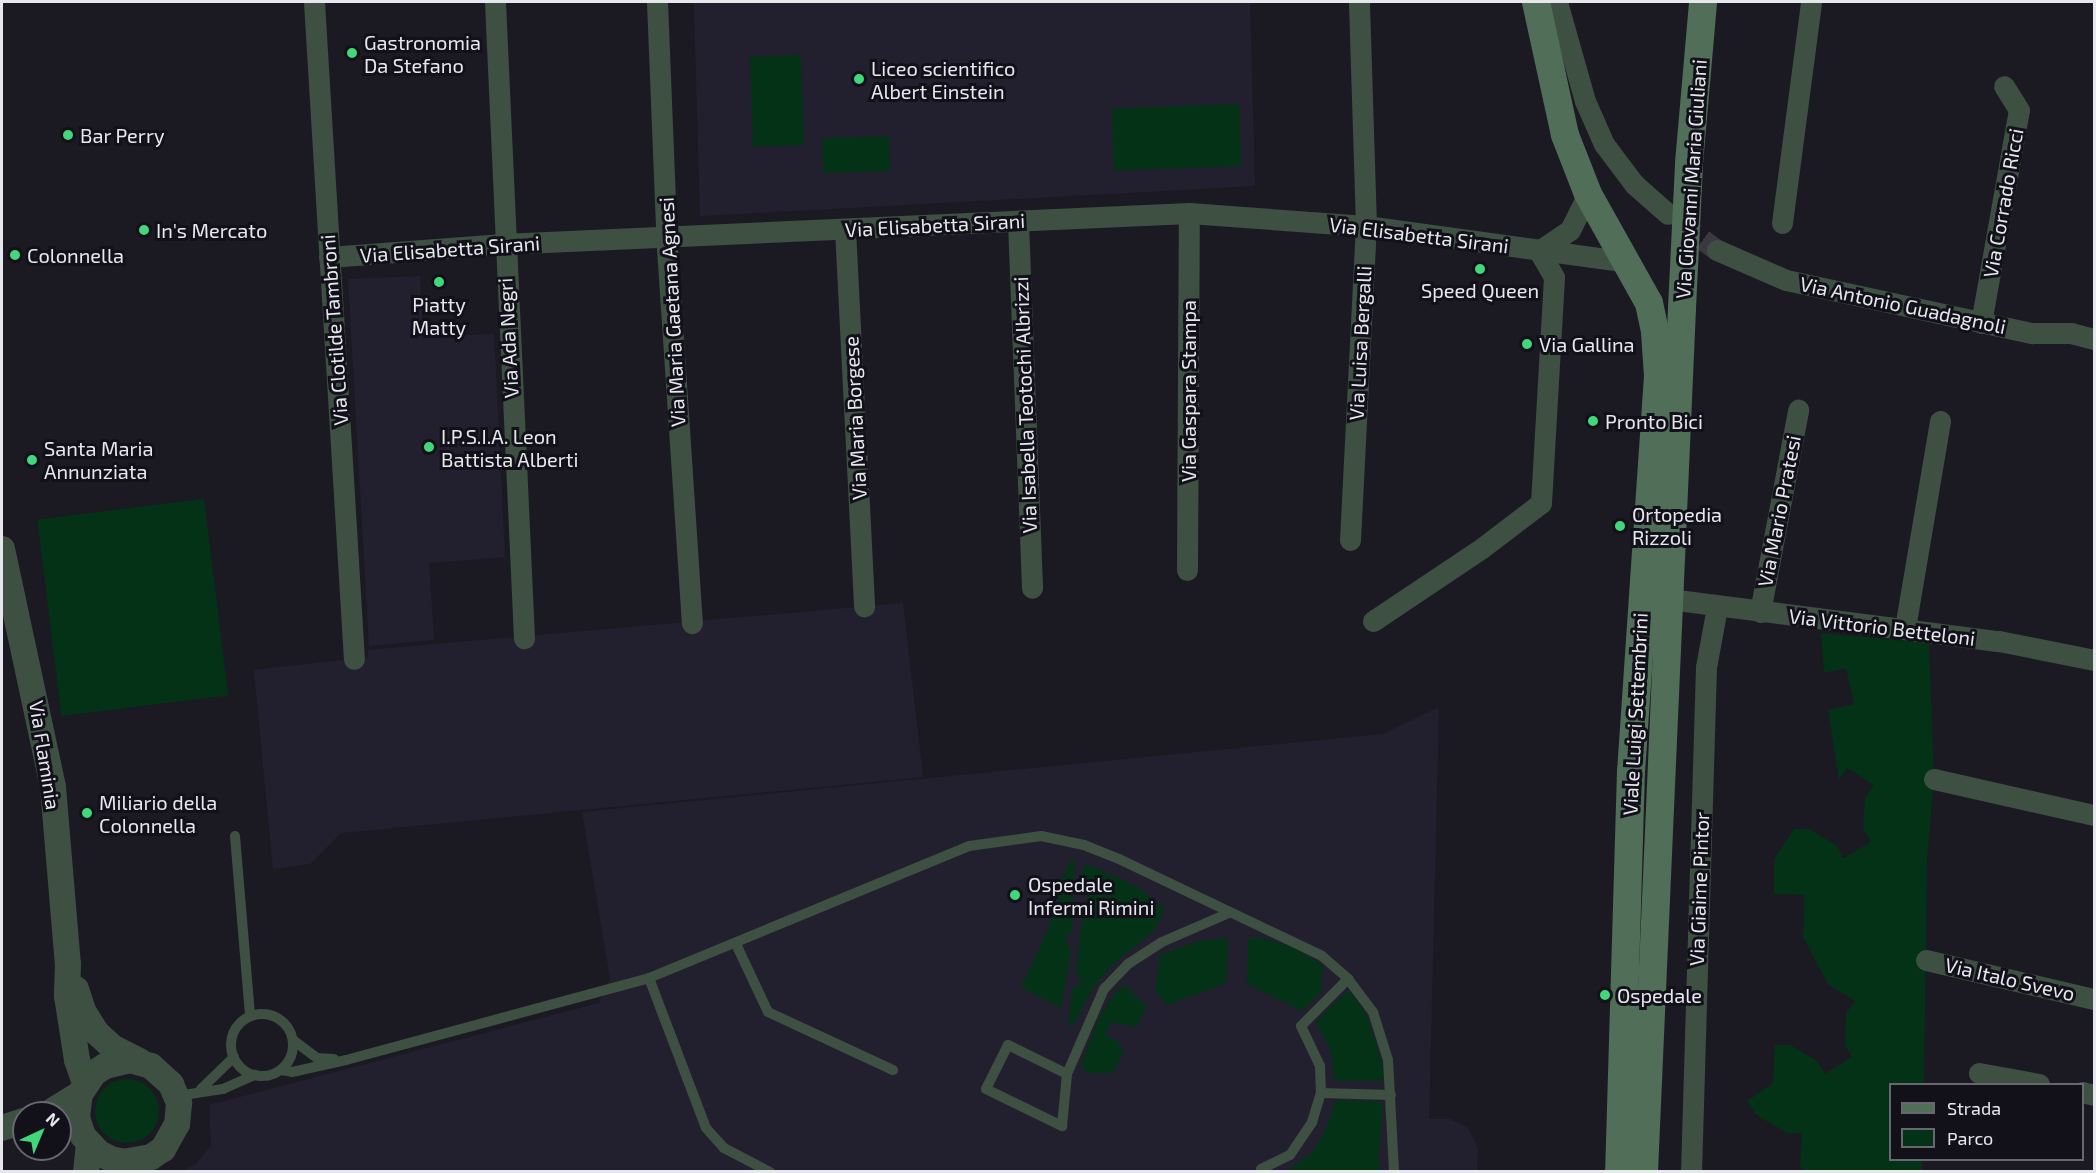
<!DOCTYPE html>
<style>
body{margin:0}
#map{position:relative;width:2096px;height:1173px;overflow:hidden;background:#1b1a23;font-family:"Exo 2",sans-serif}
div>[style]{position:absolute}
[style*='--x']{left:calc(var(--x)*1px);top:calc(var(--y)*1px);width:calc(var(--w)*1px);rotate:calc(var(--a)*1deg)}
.built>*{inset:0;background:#22202f}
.green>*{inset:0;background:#033216;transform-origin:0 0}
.round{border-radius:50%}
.minor-tunnel>*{height:21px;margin-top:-10.5px;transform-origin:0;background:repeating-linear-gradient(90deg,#3a3941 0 21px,transparent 0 31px)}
.service>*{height:10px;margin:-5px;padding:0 5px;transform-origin:5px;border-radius:5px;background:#3e5042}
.service>.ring{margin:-5px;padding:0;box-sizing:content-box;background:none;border:10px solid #3e5042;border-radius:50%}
.minor>*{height:21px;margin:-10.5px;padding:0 10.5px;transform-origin:10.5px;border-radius:10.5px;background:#3e5042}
.tertiary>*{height:26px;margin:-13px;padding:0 13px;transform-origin:13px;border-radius:13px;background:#3e5042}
.secondary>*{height:28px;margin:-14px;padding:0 14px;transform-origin:14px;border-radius:14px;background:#506e58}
.secondary-bridge>*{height:28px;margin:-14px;padding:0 14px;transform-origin:14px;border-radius:14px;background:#506e58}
.dots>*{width:16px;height:16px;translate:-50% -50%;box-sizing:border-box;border:3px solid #12111a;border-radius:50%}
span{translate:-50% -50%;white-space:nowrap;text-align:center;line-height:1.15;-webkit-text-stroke:6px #12111a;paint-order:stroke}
.poi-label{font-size:20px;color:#e7e7ee}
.left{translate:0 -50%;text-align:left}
.street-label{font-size:20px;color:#e7e7ee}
.frame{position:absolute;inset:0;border:3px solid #e7e7ee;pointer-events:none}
.legend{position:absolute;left:1889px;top:1083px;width:195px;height:78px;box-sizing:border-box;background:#12111a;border:2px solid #67676f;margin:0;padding:8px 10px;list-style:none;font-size:18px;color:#e7e7ee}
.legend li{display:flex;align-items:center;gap:12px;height:30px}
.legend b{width:30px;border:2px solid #67676f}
.north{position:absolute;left:12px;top:1101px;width:60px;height:60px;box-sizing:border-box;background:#12111a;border:2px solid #67676f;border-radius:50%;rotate:44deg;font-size:16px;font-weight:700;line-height:24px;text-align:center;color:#e7e7ee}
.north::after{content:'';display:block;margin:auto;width:21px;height:27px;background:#43d77b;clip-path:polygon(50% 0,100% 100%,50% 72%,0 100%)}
</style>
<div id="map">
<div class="built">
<i style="clip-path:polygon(694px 2px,1250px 2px,1255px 186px,700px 216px)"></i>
<i style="clip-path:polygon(420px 276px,423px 337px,494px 334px,505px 557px,429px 563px,434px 640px,369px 646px,348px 279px)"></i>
<i style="clip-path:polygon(903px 603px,923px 777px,341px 833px,310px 864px,273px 869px,254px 670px,368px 657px,368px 650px)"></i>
<i style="clip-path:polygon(1439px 707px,1429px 1119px,1450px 1119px,1468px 1128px,1478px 1148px,1477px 1171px,179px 1172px,196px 1164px,211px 1145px,209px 1105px,599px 1003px,610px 978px,582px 812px,1383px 734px)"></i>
</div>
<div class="green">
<i style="left:801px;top:55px;width:90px;height:51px;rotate:88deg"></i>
<i style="left:1239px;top:104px;width:62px;height:127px;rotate:88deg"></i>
<i style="left:889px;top:136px;width:35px;height:67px;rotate:88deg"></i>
<i style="left:204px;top:499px;width:198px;height:168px;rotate:83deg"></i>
<i style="clip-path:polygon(1821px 633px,1929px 643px,1934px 779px,1927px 861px,1924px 1084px,1890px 1084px,1890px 1160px,1922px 1160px,1922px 1171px,1805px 1171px,1800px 1166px,1802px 1133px,1787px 1133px,1755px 1114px,1747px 1101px,1773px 1083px,1775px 1045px,1790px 1045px,1817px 1061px,1825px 1074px,1852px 1057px,1845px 1045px,1846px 1013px,1855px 1001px,1828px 984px,1803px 937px,1804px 895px,1774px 894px,1774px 859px,1794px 829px,1809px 829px,1836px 845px,1843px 858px,1871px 842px,1863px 829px,1865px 798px,1874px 785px,1847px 768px,1839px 780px,1828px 710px,1854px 704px,1846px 668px,1824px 673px)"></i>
<i style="clip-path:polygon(1071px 859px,1075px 860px,1072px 931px,1065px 938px,1071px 952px,1061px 1008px,1021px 987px,1046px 934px,1059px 897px,1055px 895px)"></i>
<i style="clip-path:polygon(1087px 864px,1140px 888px,1157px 905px,1163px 903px,1163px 913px,1154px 931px,1114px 963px,1093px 988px,1072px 1027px,1068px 1024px,1072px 989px,1081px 983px,1076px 970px,1083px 912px,1091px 903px,1082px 890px,1082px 868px)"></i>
<i style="clip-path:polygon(1228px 938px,1226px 983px,1167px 1005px,1155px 990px,1160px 955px,1198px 941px)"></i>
<i style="clip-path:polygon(1262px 938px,1292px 947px,1323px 965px,1321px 992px,1302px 1011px,1247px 984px,1248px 939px)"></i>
<i style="clip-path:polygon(1126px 986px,1146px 1006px,1137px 1027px,1111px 1022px,1106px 1036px,1116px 1040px,1124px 1051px,1113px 1073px,1086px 1073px,1081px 1064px,1101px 1014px,1118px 989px)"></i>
<i style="clip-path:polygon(1347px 992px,1351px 992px,1367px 1016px,1385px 1074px,1381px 1081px,1335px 1081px,1331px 1052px,1316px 1022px)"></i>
<i class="round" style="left:95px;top:1079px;width:64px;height:64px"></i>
<i style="clip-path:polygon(1336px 1100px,1380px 1102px,1383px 1106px,1378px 1158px,1381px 1171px,1287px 1171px,1313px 1151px,1324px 1133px)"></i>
</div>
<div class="minor-tunnel">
<i style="--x:1678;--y:221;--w:49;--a:36.6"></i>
</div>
<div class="service">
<i style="--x:235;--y:836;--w:181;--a:85.2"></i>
<i style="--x:736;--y:944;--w:75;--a:64.8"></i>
<i style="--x:768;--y:1012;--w:138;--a:24.9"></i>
<i style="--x:649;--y:978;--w:160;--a:69.2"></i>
<i style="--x:706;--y:1128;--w:27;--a:48"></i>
<i style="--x:724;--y:1148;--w:52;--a:27.6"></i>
<i style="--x:1348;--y:979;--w:66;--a:135"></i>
<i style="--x:1301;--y:1026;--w:44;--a:64.6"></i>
<i style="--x:1320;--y:1066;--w:27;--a:88"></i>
<i style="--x:1321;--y:1093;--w:70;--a:1.6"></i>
<i class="ring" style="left:231px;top:1014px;width:52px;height:52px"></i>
<i style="--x:293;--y:1040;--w:30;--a:37"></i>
<i style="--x:317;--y:1058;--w:17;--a:3"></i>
<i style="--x:281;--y:1070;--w:11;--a:10"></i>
<i style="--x:292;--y:1072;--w:55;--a:-12.5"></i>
<i style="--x:346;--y:1060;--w:314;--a:-15.1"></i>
<i style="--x:649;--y:978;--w:346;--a:-22.4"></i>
<i style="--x:969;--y:846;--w:73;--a:-7.9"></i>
<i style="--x:1041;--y:836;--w:44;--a:11.8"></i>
<i style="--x:1084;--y:845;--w:38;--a:22"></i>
<i style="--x:1119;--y:859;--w:225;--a:25.5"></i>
<i style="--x:1322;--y:956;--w:35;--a:41"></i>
<i style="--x:1348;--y:979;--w:41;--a:52.9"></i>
<i style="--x:1373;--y:1012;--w:50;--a:72.6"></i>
<i style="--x:1388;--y:1060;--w:112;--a:86.9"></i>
<i style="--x:1067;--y:1074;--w:66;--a:-153.8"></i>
<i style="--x:1008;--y:1045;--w:49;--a:116.6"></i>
<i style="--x:986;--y:1089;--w:85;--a:26"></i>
<i style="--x:1062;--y:1126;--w:52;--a:-84.5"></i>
<i style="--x:1067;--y:1074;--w:93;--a:-66.5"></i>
<i style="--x:1104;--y:989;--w:35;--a:-46"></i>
<i style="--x:1128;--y:964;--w:40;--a:-32.9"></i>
<i style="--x:1162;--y:942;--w:73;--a:-23.4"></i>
<i style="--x:201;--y:1089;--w:46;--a:-44.1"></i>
<i style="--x:177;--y:1096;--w:47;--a:-8.7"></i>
<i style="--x:223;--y:1089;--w:35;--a:-24"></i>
<i style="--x:1261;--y:1169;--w:32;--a:-26"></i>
<i style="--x:1290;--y:1155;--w:40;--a:-56"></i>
<i style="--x:1312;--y:1122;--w:30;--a:-73"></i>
</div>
<div class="minor">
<i style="--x:314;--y:2;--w:658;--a:86.52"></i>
<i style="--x:495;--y:2;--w:637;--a:87.39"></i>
<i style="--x:657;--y:2;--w:246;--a:87.7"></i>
<i style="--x:667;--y:248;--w:376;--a:86.2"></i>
<i style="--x:1557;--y:2;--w:103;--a:74.2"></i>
<i style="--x:1585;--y:101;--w:47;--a:66.2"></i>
<i style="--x:1604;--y:144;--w:50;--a:53.1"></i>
<i style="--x:1634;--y:184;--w:45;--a:41.4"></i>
<i style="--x:1018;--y:222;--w:366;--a:87.8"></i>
<i style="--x:1782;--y:223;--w:223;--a:-82.5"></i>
<i style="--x:845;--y:229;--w:378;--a:87.1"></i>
<i style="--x:1717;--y:250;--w:75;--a:23.5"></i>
<i style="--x:1786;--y:280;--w:252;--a:12.2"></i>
<i style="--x:2032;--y:333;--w:39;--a:0"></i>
<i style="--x:2071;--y:333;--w:24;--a:15"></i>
<i style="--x:1539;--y:251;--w:37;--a:-34"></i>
<i style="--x:1570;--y:230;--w:40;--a:-63.4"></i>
<i style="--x:329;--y:257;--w:174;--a:-4.3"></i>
<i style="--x:503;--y:244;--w:687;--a:-2.59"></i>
<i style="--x:1189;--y:213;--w:177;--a:4.2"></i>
<i style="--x:1366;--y:226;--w:264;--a:7.8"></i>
<i style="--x:1981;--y:323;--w:216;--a:-79.9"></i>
<i style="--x:2019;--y:110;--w:28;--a:-122"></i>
<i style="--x:1350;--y:540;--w:314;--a:-87.1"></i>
<i style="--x:1366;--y:226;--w:224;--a:-91.8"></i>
<i style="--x:1187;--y:570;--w:357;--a:-89.7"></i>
<i style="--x:1669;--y:599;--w:333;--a:7.3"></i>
<i style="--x:1999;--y:641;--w:97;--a:11.3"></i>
<i style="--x:1760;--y:612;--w:206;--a:-79.3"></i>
<i style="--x:1373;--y:621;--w:131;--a:-33.8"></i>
<i style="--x:1482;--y:548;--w:74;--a:-37.3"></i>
<i style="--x:1541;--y:503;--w:226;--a:-86.7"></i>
<i style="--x:1554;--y:277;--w:30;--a:-120"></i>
<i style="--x:1905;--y:628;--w:210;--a:-80.4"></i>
<i style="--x:1934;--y:779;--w:164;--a:12.7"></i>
<i style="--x:1926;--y:960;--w:172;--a:13.1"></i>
<i style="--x:1979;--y:1073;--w:61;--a:10.4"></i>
<i style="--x:2082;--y:1092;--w:12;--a:14"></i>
<i style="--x:1691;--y:1172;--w:505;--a:-88.3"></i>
<i style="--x:1706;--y:667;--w:61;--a:-79.6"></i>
</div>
<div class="tertiary">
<i style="--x:2;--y:549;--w:243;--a:77.9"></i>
<i style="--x:53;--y:787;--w:178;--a:85.2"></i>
<i style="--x:68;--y:964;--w:32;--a:92"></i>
<i style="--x:67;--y:996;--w:65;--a:81.1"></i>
<i style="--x:77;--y:1060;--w:24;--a:71"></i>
<i style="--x:76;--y:989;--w:23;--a:72"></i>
<i style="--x:83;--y:1011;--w:25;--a:58"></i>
<i style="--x:96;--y:1032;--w:22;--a:43"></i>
<i style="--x:112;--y:1047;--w:31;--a:27"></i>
<i style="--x:49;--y:1113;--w:36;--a:-32"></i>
<i style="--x:80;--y:1094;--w:25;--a:-56"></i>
<i style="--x:94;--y:1073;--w:13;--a:-32"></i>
<i style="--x:105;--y:1066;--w:26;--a:-13"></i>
<i style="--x:130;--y:1060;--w:22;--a:16"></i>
<i style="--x:151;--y:1066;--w:27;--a:42"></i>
<i style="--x:171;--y:1084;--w:21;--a:67"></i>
<i style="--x:179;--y:1103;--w:21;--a:95"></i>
<i style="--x:177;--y:1124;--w:29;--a:119"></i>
<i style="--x:163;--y:1149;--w:14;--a:146"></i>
<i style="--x:151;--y:1157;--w:27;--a:170"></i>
<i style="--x:124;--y:1162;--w:13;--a:-167"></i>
<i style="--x:111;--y:1159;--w:13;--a:-153"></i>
<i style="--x:99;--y:1153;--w:23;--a:-133"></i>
<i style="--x:83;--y:1136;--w:20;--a:-108"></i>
<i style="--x:77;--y:1117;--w:23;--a:-83"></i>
<i style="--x:2;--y:1128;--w:23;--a:-18"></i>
<i style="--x:86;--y:1172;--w:29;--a:-84"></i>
</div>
<div class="secondary">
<i style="--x:1536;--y:2;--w:136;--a:77.7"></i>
<i style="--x:1565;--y:135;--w:63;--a:68.7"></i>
<i style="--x:1588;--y:194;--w:125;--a:60.8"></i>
<i style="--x:1649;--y:303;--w:30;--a:78"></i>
<i style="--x:1655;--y:332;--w:44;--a:86.1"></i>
<i style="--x:1658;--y:376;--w:396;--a:93.9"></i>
<i style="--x:1631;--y:771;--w:401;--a:91.7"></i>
<i style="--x:1689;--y:163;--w:162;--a:-85"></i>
<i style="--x:1644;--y:1172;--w:865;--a:-87.48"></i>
</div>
<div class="secondary-bridge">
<i style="--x:1682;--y:308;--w:145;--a:-87.2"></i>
</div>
<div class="dots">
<i style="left:352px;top:53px;background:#43d77b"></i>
<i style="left:859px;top:79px;background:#43d77b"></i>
<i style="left:68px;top:135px;background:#43d77b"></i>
<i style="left:144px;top:230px;background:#43d77b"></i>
<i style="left:15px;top:255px;background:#43d77b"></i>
<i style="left:1480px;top:269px;background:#43d77b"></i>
<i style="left:439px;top:282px;background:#43d77b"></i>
<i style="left:1527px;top:344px;background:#43d77b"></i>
<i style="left:1593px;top:421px;background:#43d77b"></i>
<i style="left:429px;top:447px;background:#43d77b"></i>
<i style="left:32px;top:460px;background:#43d77b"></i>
<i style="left:1620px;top:526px;background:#43d77b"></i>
<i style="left:87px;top:813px;background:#43d77b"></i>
<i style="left:1015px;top:895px;background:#43d77b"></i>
<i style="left:1605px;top:995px;background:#43d77b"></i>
</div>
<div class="poi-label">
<span class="left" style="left:364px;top:54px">Gastronomia<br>Da Stefano</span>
<span class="left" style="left:871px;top:80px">Liceo scientifico<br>Albert Einstein</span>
<span class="left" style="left:80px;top:135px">Bar Perry</span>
<span class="left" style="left:156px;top:230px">In's Mercato</span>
<span class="left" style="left:27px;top:255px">Colonnella</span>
<span style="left:1480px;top:290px">Speed Queen</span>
<span style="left:439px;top:316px">Piatty<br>Matty</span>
<span class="left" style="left:1539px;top:344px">Via Gallina</span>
<span class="left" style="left:1605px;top:421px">Pronto Bici</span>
<span class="left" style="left:441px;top:448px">I.P.S.I.A. Leon<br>Battista Alberti</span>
<span class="left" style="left:44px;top:460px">Santa Maria<br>Annunziata</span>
<span class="left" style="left:1632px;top:526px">Ortopedia<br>Rizzoli</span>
<span class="left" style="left:99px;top:814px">Miliario della<br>Colonnella</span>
<span class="left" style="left:1028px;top:896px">Ospedale<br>Infermi Rimini</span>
<span class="left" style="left:1617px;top:995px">Ospedale</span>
</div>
<div class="street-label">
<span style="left:1691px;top:179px;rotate:-86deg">Via Giovanni Maria Giuliani</span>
<span style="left:2003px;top:203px;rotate:-80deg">Via Corrado Ricci</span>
<span style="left:935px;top:225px;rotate:-3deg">Via Elisabetta Sirani</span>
<span style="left:1419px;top:235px;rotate:7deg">Via Elisabetta Sirani</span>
<span style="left:450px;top:249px;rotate:-4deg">Via Elisabetta Sirani</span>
<span style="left:1903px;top:305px;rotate:12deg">Via Antonio Guadagnoli</span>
<span style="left:672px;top:312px;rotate:-93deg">Via Maria Gaetana Agnesi</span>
<span style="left:334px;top:330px;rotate:-94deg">Via Clotilde Tambroni</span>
<span style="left:508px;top:338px;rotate:-93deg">Via Ada Negri</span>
<span style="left:1360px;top:343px;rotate:-87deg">Via Luisa Bergalli</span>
<span style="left:1188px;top:391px;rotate:-90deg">Via Gaspara Stampa</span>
<span style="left:1025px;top:405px;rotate:-92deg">Via Isabella Teotochi Albrizzi</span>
<span style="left:855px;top:418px;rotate:-93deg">Via Maria Borgese</span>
<span style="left:1779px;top:511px;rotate:-79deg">Via Mario Pratesi</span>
<span style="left:1882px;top:627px;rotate:7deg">Via Vittorio Betteloni</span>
<span style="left:1635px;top:714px;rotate:-87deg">Viale Luigi Settembrini</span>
<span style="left:45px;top:755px;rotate:81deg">Via Flaminia</span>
<span style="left:1699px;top:889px;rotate:-88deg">Via Giaime Pintor</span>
<span style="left:2010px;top:979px;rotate:13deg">Via Italo Svevo</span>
</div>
<div class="frame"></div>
<ul class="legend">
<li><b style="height:8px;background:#506e58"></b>Strada</li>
<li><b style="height:16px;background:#033216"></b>Parco</li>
</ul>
<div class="north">N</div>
</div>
